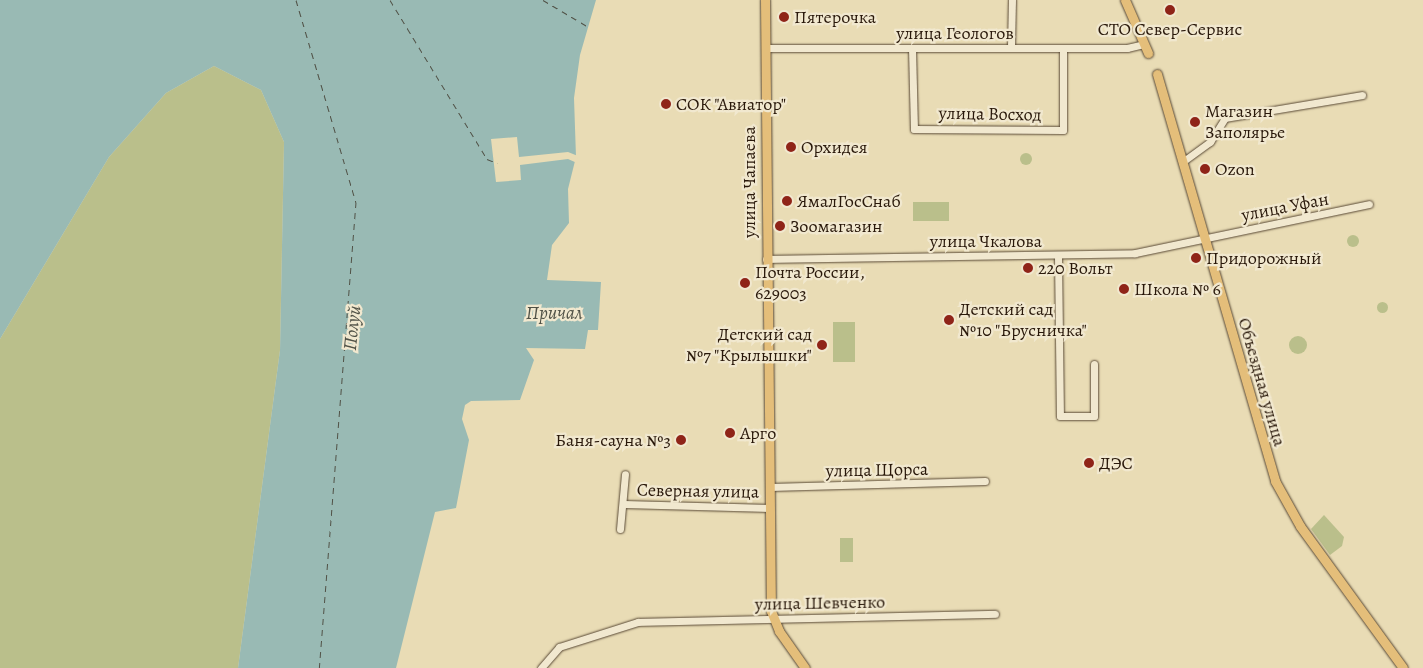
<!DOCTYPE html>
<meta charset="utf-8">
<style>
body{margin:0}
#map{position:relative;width:1423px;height:668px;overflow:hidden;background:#e9dcb5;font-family:Alegreya,serif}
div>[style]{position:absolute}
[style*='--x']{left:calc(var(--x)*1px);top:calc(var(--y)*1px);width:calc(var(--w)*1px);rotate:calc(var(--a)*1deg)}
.green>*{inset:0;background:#babf8b;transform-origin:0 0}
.round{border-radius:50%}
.water>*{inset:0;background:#99bab4}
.pier>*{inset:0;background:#e9dcb5}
.ferry>*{height:1px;margin-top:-0.5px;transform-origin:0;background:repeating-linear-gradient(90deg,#505146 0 6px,transparent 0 11px)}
.roads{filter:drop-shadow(0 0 1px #594935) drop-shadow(0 0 1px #594935)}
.minor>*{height:7px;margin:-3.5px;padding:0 3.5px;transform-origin:3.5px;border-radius:3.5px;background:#f1e8cf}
.major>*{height:9px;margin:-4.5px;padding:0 4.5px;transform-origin:4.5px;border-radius:4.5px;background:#e4be7a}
.dots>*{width:14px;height:14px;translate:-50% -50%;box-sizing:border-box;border:2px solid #f1e8cf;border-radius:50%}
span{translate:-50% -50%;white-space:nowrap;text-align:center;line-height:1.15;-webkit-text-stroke:4.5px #f1e8cf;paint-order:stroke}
.poi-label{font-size:18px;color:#29180a}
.left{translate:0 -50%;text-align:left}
.right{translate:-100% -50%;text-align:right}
.street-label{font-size:18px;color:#29180a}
.water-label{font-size:19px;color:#505146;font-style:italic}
</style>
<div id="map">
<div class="green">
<i style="clip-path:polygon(214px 66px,261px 90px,284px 142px,280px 350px,238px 668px,0 668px,0 339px,109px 157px,166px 93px)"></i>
<i class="round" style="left:1020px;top:153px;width:12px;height:12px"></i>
<i style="left:913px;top:202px;width:36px;height:19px"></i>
<i class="round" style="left:1347px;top:235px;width:12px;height:12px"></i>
<i class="round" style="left:1376.5px;top:301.5px;width:11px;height:11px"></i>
<i style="left:833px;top:322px;width:22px;height:40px"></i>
<i class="round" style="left:1289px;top:336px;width:18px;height:18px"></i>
<i style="clip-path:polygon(1324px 515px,1344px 537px,1342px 546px,1330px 555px,1311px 529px)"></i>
<i style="left:840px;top:538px;width:13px;height:24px"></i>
</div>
<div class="water">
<i style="clip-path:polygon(0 0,596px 0,580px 55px,574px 98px,576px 157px,568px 189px,569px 223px,552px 245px,547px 280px,601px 282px,598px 330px,588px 330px,585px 349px,526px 348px,534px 360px,520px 400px,471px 401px,465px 405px,462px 419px,469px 440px,456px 508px,435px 512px,396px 668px,238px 668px,280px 350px,284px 142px,261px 90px,214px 66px,166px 93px,109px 157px,0 339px)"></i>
</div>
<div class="pier">
<i style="clip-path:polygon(517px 137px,519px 157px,568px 152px,578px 156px,577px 163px,568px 159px,520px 165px,521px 180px,496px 182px,491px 139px)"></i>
</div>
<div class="ferry">
<i style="--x:296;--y:0;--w:211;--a:73.5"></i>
<i style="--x:356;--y:202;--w:467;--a:94.5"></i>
<i style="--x:390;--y:0;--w:186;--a:58.6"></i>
<i style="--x:487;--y:159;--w:11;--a:22"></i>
<i style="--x:543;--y:0;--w:51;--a:30.6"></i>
</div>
<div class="roads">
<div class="minor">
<i style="--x:1011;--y:47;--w:47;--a:-88.8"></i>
<i style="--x:765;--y:48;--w:362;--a:0"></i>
<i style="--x:1127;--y:48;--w:17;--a:-13"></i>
<i style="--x:912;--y:48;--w:81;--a:88.6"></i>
<i style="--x:914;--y:129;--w:149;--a:0.4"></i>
<i style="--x:1063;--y:130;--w:82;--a:-90"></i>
<i style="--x:1185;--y:160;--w:31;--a:-36"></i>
<i style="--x:1210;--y:142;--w:28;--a:-58"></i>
<i style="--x:1225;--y:118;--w:139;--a:-9.5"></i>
<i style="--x:1058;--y:256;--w:160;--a:89.3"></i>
<i style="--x:1060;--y:416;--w:34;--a:0"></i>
<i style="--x:1094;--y:416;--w:52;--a:-90"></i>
<i style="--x:766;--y:259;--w:369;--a:-0.9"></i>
<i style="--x:1135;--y:253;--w:239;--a:-11.8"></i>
<i style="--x:770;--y:487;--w:215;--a:-1.6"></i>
<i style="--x:624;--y:504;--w:146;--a:1.6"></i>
<i style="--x:620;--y:529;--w:55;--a:-84.8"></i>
<i style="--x:541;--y:668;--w:28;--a:-49"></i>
<i style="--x:559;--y:647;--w:83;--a:-17.6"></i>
<i style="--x:638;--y:622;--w:357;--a:-1.3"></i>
</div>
<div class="major">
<i style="--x:765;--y:0;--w:611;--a:89.44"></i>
<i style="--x:771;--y:611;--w:22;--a:68"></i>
<i style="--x:779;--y:631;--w:45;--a:54.9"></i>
<i style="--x:1125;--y:0;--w:58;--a:66.5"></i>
<i style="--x:1157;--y:74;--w:424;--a:73.8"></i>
<i style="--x:1275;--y:481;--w:51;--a:60.9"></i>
<i style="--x:1300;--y:526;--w:175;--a:54"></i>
</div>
</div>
<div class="dots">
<i style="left:1170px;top:10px;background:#8f2418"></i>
<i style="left:784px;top:17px;background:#8f2418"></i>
<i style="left:666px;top:104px;background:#8f2418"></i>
<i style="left:1195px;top:122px;background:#8f2418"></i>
<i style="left:791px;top:147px;background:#8f2418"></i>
<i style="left:1205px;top:169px;background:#8f2418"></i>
<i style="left:787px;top:201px;background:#8f2418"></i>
<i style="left:780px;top:226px;background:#8f2418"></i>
<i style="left:1196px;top:258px;background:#8f2418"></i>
<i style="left:1028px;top:268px;background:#8f2418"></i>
<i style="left:745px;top:283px;background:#8f2418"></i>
<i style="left:1124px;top:289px;background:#8f2418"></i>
<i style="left:949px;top:320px;background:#8f2418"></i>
<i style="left:822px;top:345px;background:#8f2418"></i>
<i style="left:730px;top:433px;background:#8f2418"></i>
<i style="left:681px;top:440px;background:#8f2418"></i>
<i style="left:1089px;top:463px;background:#8f2418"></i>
</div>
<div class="poi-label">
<span class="left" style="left:794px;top:17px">Пятерочка</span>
<span style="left:1170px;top:29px">СТО Север-Сервис</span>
<span class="left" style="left:676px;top:104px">СОК "Авиатор"</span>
<span class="left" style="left:1205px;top:122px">Магазин<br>Заполярье</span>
<span class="left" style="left:801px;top:147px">Орхидея</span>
<span class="left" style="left:1215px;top:169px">Ozon</span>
<span class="left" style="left:797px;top:201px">ЯмалГосСнаб</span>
<span class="left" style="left:790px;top:226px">Зоомагазин</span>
<span class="left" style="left:1206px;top:258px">Придорожный</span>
<span class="left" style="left:1038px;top:268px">220 Вольт</span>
<span class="left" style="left:755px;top:283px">Почта России,<br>629003</span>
<span class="left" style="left:1134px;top:289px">Школа № 6</span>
<span class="left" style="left:959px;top:320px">Детский сад<br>№10 "Брусничка"</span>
<span class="right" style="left:812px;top:345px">Детский сад<br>№7 "Крылышки"</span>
<span class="left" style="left:740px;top:433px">Арго</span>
<span class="right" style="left:671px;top:440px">Баня-сауна №3</span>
<span class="left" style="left:1099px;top:463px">ДЭС</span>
</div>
<div class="street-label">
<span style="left:955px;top:33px">улица Геологов</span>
<span style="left:990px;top:114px;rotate:1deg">улица Восход</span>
<span style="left:749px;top:182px;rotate:-90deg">улица Чапаева</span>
<span style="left:1285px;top:207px;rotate:-11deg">улица Уфан</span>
<span style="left:986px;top:241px">улица Чкалова</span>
<span style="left:1262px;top:382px;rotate:74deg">Объездная улица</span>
<span style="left:877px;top:470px;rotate:-1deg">улица Щорса</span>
<span style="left:698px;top:491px;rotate:1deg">Северная улица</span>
<span style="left:820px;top:603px;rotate:-1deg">улица Шевченко</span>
</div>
<div class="water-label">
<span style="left:554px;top:314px">Причал</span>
<span style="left:353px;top:328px;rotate:-84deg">Полуй</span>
</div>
</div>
